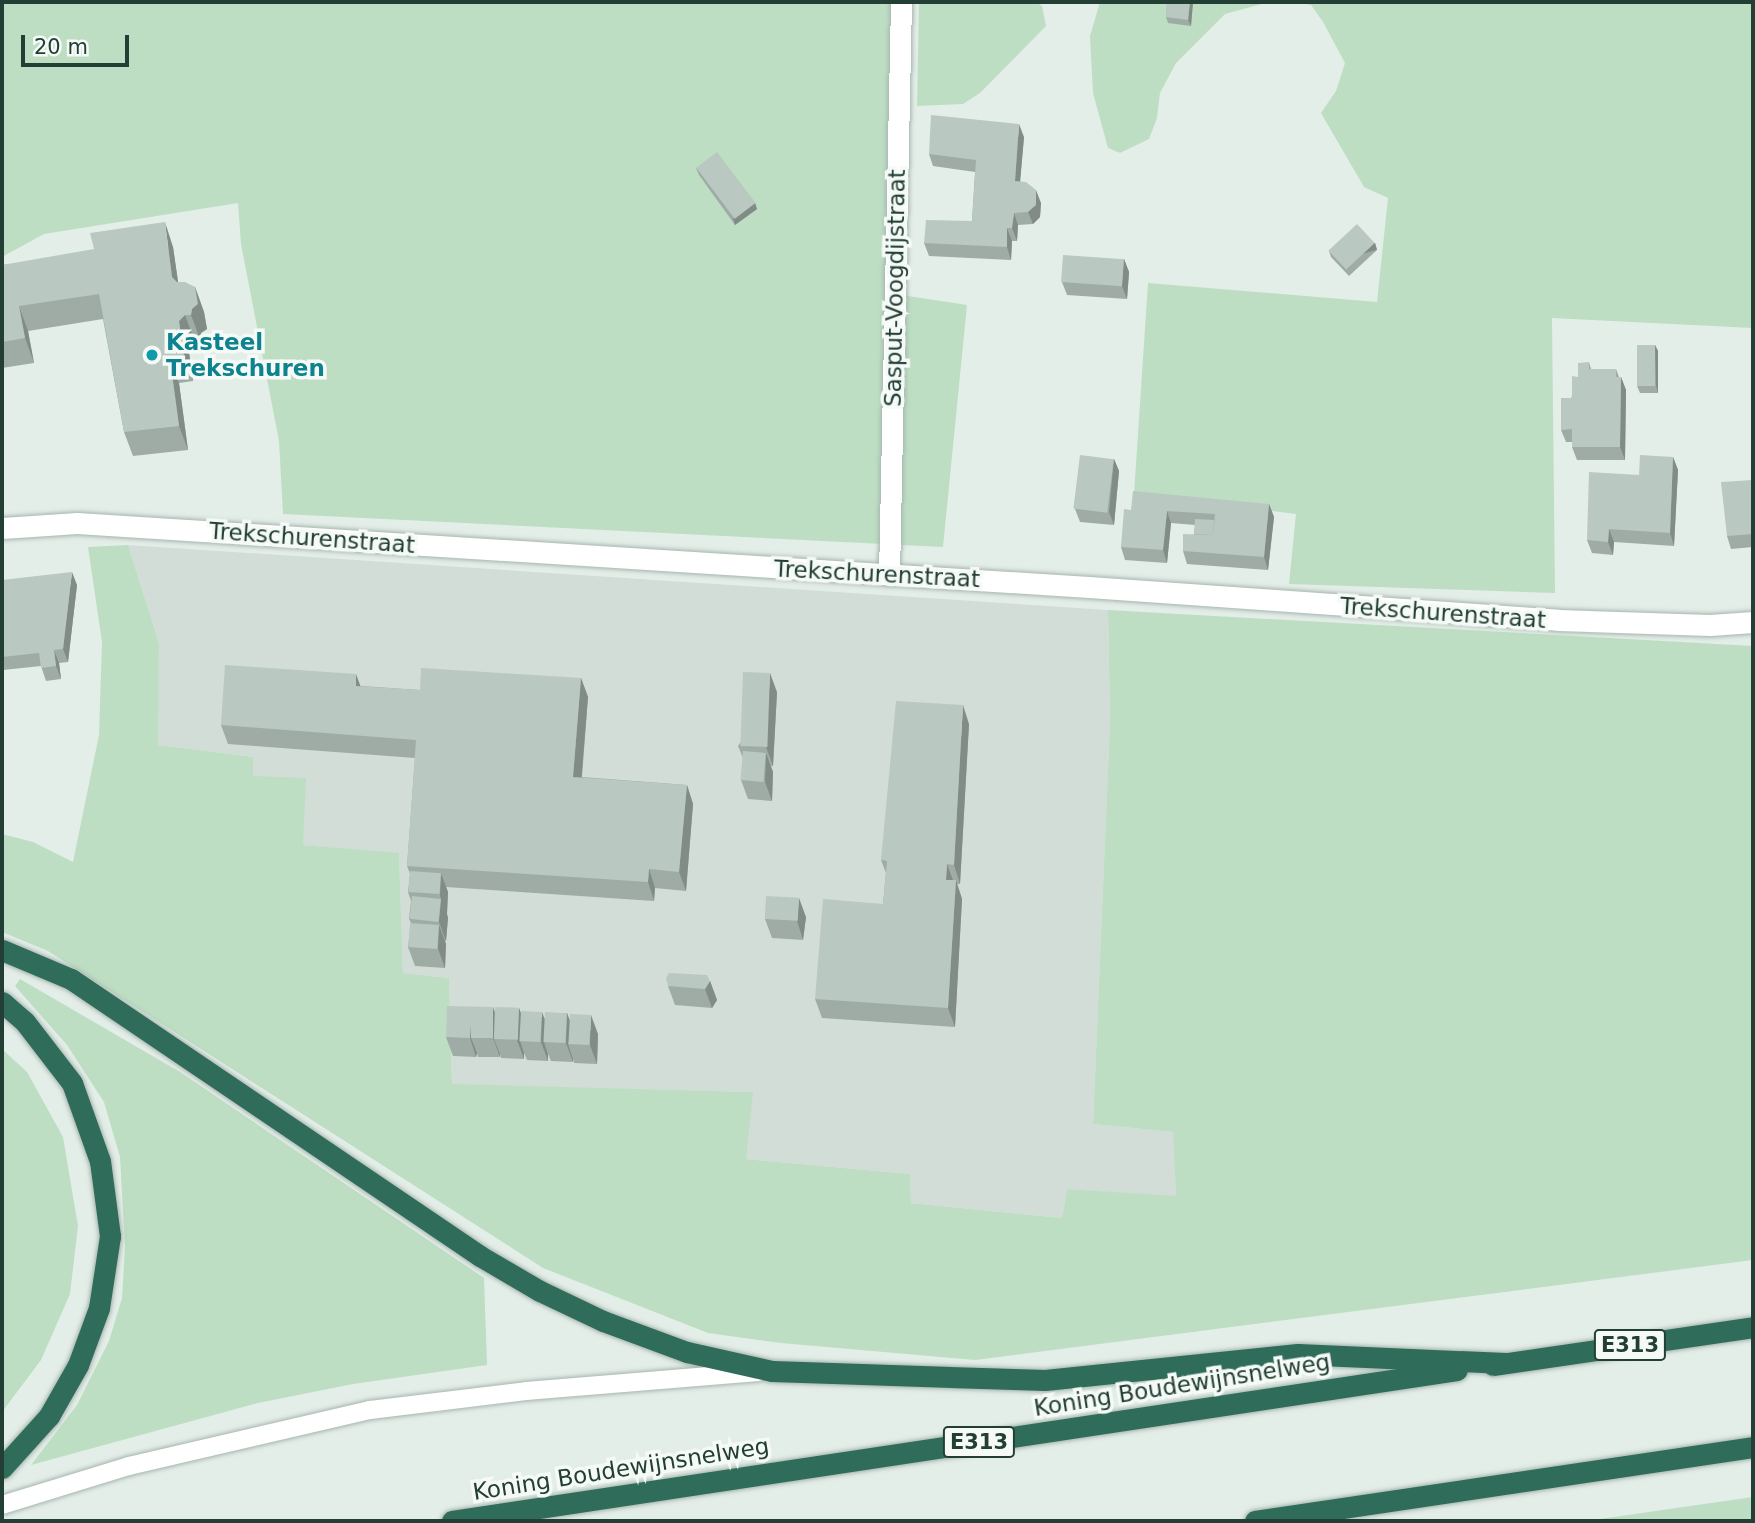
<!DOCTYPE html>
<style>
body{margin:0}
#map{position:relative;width:1755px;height:1523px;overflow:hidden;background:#e4eee8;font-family:"DejaVu Sans",sans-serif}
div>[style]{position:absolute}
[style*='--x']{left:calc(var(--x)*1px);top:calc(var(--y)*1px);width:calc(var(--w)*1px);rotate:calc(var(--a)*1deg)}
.built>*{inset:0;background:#d2ddd7}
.green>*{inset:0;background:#bddec3}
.roads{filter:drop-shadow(0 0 2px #a6b6af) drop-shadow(0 0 2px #a6b6af)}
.service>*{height:18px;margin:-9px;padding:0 9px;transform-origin:9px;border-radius:9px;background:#fff}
.minor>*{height:21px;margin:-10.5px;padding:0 10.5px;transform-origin:10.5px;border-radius:10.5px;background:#fff}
.motorway>*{height:21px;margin:-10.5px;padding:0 10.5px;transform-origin:10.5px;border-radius:10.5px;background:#2f6c59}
.wall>*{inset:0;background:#9faca6}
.shaded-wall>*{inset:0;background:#828c87;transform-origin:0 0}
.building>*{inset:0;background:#b9c8c1;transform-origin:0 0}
.dots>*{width:19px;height:19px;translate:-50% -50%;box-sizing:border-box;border:4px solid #f5faf7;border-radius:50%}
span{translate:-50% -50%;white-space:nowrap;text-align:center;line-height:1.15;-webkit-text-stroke:7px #f5faf7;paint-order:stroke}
.shield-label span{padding:2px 5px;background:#f5faf7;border:2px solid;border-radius:5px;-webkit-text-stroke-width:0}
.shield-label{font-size:21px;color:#233f35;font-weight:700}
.street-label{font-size:23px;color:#233f35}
.culture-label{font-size:23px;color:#0d838f;font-weight:700}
.left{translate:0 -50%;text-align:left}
.frame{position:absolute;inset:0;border:4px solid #233f35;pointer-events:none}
.scale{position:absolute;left:21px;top:35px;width:108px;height:32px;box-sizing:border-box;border:4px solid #233f35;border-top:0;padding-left:9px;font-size:21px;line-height:24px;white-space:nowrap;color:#233f35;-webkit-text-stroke:5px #f5faf7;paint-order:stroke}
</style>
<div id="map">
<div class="built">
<i style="clip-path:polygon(128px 545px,1108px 610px,1110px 721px,1093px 1124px,1174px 1132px,1176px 1197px,1067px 1189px,1062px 1218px,911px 1203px,910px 1174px,745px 1159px,752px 1092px,452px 1085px,449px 978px,403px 973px,399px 854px,302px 845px,253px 776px,253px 757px,157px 745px,159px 643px)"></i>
</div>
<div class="green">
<i style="clip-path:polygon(2px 2px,893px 2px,888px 293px,967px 305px,943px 547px,283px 514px,279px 441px,241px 244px,238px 203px,44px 234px,2px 257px)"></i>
<i style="clip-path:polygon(919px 2px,1036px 2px,1042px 6px,1046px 26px,980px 93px,963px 104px,917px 106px)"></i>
<i style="clip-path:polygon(1100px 2px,1269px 2px,1225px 14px,1176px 63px,1160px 93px,1157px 118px,1149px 139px,1120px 153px,1108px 148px,1093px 93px,1090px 36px)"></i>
<i style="clip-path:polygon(1293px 2px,1753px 2px,1753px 328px,1552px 318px,1555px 593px,1289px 584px,1296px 514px,1134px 494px,1148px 283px,1377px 302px,1388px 198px,1364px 187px,1321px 113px,1336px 91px,1345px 63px,1323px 22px,1311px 5px)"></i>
<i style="clip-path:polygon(128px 545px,159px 643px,158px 745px,253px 757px,253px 776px,306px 778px,303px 845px,399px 853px,403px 973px,449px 978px,452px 1084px,753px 1092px,746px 1159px,910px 1174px,911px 1203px,1062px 1218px,1067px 1189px,1176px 1196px,1173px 1132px,1093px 1124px,1110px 721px,1108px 610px,1753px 646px,1753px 1260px,975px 1360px,781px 1343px,708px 1333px,543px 1268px,48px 951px,2px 932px,2px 834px,33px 842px,73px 862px,99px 735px,102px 642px,88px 547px)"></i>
<i style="clip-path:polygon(20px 979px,180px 1072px,484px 1278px,487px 1365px,353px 1384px,258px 1403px,31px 1465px,77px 1405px,109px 1341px,122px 1298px,125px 1247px,120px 1157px,104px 1102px,67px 1045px,15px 986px)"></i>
<i style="clip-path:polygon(2px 1049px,27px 1072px,63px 1137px,78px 1226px,70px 1294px,41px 1360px,2px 1412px)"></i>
<i style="clip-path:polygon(1753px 1497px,1753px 1521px,1586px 1521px)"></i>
</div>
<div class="roads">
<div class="service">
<i style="--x:2;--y:1505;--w:133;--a:-17.1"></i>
<i style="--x:129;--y:1466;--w:247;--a:-13.1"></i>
<i style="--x:370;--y:1410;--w:157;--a:-6.9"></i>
<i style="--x:526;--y:1391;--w:233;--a:-4.7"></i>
</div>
<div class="minor">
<i style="--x:2;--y:528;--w:75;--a:-3.8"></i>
<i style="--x:77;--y:523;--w:1014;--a:3.62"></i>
<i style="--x:1089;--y:587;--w:470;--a:4"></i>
<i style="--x:1558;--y:620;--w:152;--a:1.9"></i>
<i style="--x:1710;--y:625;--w:43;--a:-4"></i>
<i style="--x:889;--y:575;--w:573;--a:-88.8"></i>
</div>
<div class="motorway">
<i style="--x:2;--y:950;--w:75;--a:22.8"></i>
<i style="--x:71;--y:979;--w:494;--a:34.1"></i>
<i style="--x:480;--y:1256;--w:69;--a:30.3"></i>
<i style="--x:540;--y:1291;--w:70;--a:25.5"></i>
<i style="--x:603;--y:1321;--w:90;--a:20.3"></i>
<i style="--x:687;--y:1352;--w:87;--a:12.6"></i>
<i style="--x:772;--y:1371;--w:273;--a:1.9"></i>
<i style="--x:1045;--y:1380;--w:254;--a:-5.9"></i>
<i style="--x:1298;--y:1354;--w:208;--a:2.5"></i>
<i style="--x:2;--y:1002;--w:30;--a:41"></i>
<i style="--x:25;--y:1022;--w:77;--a:52.4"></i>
<i style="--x:72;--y:1083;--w:83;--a:70.3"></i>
<i style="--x:100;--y:1161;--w:76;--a:82.4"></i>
<i style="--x:110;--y:1236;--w:73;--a:98.7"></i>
<i style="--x:99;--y:1308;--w:61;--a:110.2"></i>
<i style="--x:78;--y:1365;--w:59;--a:119.6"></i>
<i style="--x:49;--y:1416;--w:70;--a:132.1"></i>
<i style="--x:1493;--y:1365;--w:263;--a:-8.3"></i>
<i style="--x:452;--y:1521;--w:1016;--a:-8.54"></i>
<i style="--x:1255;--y:1521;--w:503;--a:-8.45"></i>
</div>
</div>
<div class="wall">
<i style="clip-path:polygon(1167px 2px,1193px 2px,1191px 26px,1168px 23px,1166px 17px)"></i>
<i style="clip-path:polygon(1024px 137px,1020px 181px,1041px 203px,1040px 217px,1033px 224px,1018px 225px,1017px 241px,1012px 241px,1011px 260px,929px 256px,924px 243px,972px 221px,975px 172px,933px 166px,929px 154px)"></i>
<i style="clip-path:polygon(696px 168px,755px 203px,757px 209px,735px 225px,699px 175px)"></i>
<i style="clip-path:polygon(1375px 243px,1377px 250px,1349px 276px,1331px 257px,1329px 251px)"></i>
<i style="clip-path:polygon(173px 247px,178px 282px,195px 287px,204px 312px,207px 329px,201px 333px,200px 339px,194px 339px,188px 345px,193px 381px,179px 383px,188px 450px,133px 456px,124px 432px,103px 319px,28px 331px,34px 363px,2px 368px,2px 265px)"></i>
<i style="clip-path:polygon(1124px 259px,1129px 272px,1127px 299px,1067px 295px,1062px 282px)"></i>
<i style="clip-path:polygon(1655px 345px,1658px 351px,1658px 393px,1640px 393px,1637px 386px)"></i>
<i style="clip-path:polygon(1589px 362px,1591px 369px,1616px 369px,1619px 377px,1621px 377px,1626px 390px,1625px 460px,1577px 460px,1572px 447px,1572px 442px,1566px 442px,1561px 430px,1578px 377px)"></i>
<i style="clip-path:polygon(1673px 457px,1678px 470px,1674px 546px,1614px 542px,1613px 555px,1592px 553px,1587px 540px,1639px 475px)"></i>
<i style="clip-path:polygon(1114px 459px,1119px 471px,1114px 525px,1080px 522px,1075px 509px)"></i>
<i style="clip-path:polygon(1753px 480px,1753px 547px,1731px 549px,1727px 536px)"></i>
<i style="clip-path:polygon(1269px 504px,1274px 517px,1268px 570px,1187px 564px,1183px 551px,1194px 534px,1195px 525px,1171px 523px,1167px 563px,1125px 560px,1121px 547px,1131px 510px)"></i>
<i style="clip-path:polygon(2px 580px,77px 585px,68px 662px,59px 663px,61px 679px,46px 681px,41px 666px,3px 670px,2px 668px)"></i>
<i style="clip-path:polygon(581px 678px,588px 697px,582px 777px,687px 785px,693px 804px,686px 891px,655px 888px,654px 901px,446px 887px,448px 892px,447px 914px,448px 918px,446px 941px,445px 941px,446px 944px,445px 968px,415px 966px,408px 947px,411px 923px,409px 919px,411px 901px,408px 892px,410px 874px,407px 866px,415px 758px,228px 744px,221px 725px,361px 686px,420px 690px)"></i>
<i style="clip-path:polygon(777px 692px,773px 766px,771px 766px,773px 772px,772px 801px,748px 799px,741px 780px,743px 758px,738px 746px)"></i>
<i style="clip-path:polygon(969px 724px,960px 884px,957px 884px,962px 899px,955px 1027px,822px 1018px,815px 999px,883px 904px,886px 873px,881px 860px)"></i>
<i style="clip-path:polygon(806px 917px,803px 940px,772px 938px,765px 919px)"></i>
<i style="clip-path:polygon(710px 981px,717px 1000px,712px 1008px,675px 1005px,668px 986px)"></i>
<i style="clip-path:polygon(519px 1008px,521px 1014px,545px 1018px,567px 1013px,569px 1019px,598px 1034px,597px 1064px,574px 1063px,573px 1059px,573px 1062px,551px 1061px,548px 1054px,548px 1061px,527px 1060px,524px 1053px,524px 1059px,501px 1058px,500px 1054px,500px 1057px,478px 1057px,477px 1053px,476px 1057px,453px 1056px,446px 1037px,495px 1012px)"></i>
</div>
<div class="shaded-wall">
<i style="clip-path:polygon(1190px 2px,1193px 2px,1191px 26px,1188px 20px)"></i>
<i style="clip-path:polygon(1019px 124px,1024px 137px,1019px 194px,1015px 181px)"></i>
<i style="clip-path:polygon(1036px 190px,1041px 203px,1040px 217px,1033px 224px,1028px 212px)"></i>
<i style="clip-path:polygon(755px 203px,757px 209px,735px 225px,733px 218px)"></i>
<i style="clip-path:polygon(1014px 213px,1018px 225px,1017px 241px,1012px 228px)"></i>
<i style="clip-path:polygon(165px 222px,173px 247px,181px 302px,172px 277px)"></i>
<i style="clip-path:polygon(1007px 228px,1012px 241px,1011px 260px,1007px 247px)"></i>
<i style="left:1375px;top:243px;width:7px;height:40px;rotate:74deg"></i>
<i style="clip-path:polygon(1124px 259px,1129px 272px,1127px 299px,1122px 286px)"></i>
<i style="clip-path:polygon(195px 287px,204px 312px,207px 329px,201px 333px,200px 339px,191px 315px)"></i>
<i style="clip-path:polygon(19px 306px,28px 331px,34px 363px,25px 338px)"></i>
<i style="clip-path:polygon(185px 315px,194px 339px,188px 345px,193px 381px,184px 357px,179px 321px)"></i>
<i style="clip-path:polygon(1655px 345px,1658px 351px,1658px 393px,1656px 386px)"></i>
<i style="clip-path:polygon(170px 359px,179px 383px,188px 450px,179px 426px)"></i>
<i style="clip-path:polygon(1621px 377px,1626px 390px,1625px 460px,1620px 447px)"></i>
<i style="clip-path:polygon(1673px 457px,1678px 470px,1674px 546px,1670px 533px)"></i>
<i style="clip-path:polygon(1114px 459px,1119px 471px,1114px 525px,1109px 512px)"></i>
<i style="clip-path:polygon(1269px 504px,1274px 517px,1268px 570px,1264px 557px)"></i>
<i style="clip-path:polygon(1167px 511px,1171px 523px,1167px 563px,1163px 550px)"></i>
<i style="clip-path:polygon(1609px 529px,1614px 542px,1613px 555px,1608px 542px)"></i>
<i style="clip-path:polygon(72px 572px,77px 585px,68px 662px,63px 649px)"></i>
<i style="clip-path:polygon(54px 650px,59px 663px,61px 679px,56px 666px)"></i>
<i style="clip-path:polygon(770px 673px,777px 692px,773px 766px,766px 747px)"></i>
<i style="clip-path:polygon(356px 674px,363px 693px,356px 686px)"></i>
<i style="clip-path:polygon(581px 678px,588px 697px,580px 796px,573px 777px)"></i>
<i style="clip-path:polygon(963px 705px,969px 724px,960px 884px,954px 865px)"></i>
<i style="clip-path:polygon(766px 753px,773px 772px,772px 801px,765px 782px)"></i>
<i style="clip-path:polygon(687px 785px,693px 804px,686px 891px,679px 872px)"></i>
<i style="clip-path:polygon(947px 864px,954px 883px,946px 880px)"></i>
<i style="clip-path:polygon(649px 869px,655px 888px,654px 901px,648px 882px)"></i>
<i style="clip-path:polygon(441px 873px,448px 892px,447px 914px,448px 918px,446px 941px,439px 922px,441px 900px,440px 895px)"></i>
<i style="clip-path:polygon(956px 880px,962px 899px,955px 1027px,948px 1008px)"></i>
<i style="clip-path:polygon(799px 898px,806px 917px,803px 940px,797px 921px)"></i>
<i style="clip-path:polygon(439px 925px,446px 944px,445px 968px,438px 949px)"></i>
<i style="clip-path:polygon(710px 981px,717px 1000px,712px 1008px,705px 989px)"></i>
<i style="clip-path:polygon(493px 1007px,500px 1026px,494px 1039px,500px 1054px,500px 1057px,493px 1038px)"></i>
<i style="clip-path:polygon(519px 1008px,526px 1027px,520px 1041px,524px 1053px,524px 1059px,517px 1040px)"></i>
<i style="clip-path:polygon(542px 1012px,549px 1031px,544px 1042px,548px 1054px,548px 1061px,541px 1042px)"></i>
<i style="clip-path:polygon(567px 1013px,574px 1032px,568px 1044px,573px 1059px,573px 1062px,566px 1043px)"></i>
<i style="clip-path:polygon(591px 1015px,598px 1034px,597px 1064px,590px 1045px)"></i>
<i style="clip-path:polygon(471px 1023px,471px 1038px,477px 1053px,476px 1057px,470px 1038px)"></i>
</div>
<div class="building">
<i style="clip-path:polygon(1167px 2px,1190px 2px,1188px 20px,1166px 17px)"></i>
<i style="clip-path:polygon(931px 115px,1019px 124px,1015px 181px,1026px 182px,1036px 190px,1036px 205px,1028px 212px,1014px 213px,1012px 228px,1007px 228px,1007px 247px,924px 243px,926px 220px,972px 221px,976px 160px,929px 154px)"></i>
<i style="left:717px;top:152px;width:64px;height:26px;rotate:53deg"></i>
<i style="clip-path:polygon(165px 222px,172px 277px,177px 282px,185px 282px,195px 287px,198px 304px,192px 309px,191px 315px,185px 315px,179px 321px,184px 357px,170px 359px,179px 426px,124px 432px,99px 294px,19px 306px,25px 338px,2px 342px,2px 265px,94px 249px,90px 233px)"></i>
<i style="left:1357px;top:224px;width:26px;height:39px;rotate:47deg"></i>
<i style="left:1063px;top:255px;width:61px;height:27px;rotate:4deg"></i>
<i style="left:1637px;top:345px;width:18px;height:41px"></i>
<i style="clip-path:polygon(1589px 362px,1589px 369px,1616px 369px,1616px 377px,1621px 377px,1620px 447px,1572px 447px,1572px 429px,1561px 430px,1561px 398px,1572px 398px,1572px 376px,1578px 377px,1578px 363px)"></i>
<i style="left:1080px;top:455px;width:34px;height:54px;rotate:7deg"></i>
<i style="clip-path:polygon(1640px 455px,1673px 457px,1670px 533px,1609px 529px,1608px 542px,1587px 540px,1589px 472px,1639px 475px)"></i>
<i style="clip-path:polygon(1753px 480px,1753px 534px,1727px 536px,1721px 482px)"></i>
<i style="clip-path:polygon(1133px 491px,1269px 504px,1264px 557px,1183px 551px,1183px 534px,1213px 535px,1215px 514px,1167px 511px,1163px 550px,1121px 547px,1124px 509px,1131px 510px)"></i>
<i style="left:1195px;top:519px;width:19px;height:15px;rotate:3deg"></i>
<i style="clip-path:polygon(72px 572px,63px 649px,54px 650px,56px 666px,41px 668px,39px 653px,2px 657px,2px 580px)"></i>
<i style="clip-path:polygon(225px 665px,356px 674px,356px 686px,420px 690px,421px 668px,581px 678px,573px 777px,687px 785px,679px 872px,649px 869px,648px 882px,407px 866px,416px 740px,221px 725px)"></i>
<i style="left:743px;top:672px;width:27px;height:74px;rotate:2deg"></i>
<i style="clip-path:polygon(896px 701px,963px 705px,954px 865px,947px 864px,946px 880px,956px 880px,948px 1008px,815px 999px,823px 899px,883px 904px,887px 861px,881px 860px)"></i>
<i style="left:743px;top:751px;width:23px;height:29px;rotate:5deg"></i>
<i style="left:410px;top:871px;width:31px;height:21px;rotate:4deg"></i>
<i style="left:412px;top:896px;width:29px;height:23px;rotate:6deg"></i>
<i style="left:766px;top:896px;width:33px;height:23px;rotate:3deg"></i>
<i style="left:410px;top:923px;width:29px;height:24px;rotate:4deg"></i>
<i style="clip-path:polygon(669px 973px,707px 975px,710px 981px,705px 989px,668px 986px,666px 978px)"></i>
<i style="clip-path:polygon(447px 1006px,493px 1007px,493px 1038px,471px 1038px,471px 1023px,470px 1038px,446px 1037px)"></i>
<i style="left:495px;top:1007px;width:24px;height:32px;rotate:2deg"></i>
<i style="left:521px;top:1011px;width:21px;height:30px;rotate:3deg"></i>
<i style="left:545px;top:1012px;width:22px;height:30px;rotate:3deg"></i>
<i style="left:570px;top:1014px;width:21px;height:30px;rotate:3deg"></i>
</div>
<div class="dots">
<i style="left:152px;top:355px;background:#0f9aa8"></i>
</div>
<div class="shield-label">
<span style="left:1630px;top:1345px">E313</span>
<span style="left:979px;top:1442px">E313</span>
</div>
<div class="street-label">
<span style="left:895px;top:288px;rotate:-89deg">Sasput-Voogdijstraat</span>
<span style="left:312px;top:538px;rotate:4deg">Trekschurenstraat</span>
<span style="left:877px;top:574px;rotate:3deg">Trekschurenstraat</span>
<span style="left:1443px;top:613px;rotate:4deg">Trekschurenstraat</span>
<span style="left:1182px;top:1385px;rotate:-9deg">Koning Boudewijnsnelweg</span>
<span style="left:621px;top:1469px;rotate:-9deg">Koning Boudewijnsnelweg</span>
</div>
<div class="culture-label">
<span class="left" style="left:166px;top:355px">Kasteel<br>Trekschuren</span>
</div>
<div class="frame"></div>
<div class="scale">20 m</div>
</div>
